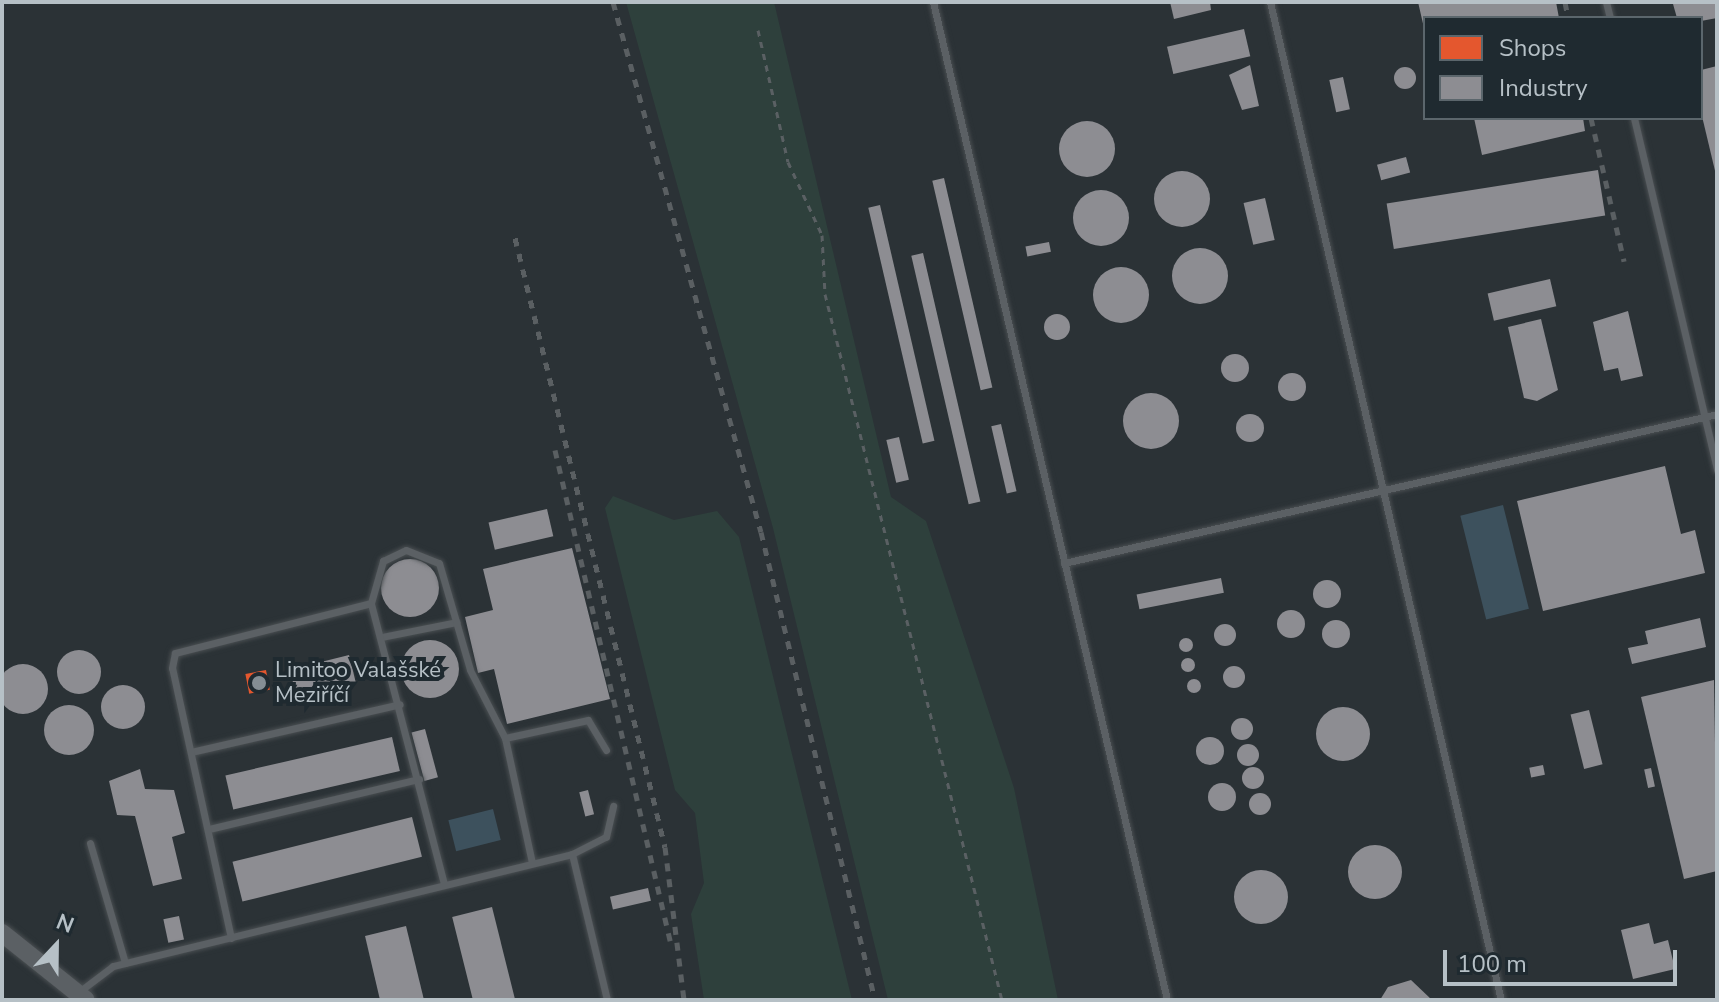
<!DOCTYPE html>
<meta charset="utf-8">
<style>
body{margin:0}
#map{position:relative;width:1719px;height:1002px;overflow:hidden;background:#2b3236;font-family:"Nunito Sans",sans-serif}
div>[style]{position:absolute}
[style*='--x']{left:calc(var(--x)*1px);top:calc(var(--y)*1px);width:calc(var(--w)*1px);rotate:calc(var(--a)*1deg)}
.green>*{inset:0;background:#2e403c}
.water>*{inset:0;background:#3d515d;transform-origin:0 0}
.shops>*{inset:0;background:#e4572e;transform-origin:0 0}
.industry>*{inset:0;background:#8d8d92;transform-origin:0 0}
.round{border-radius:50%}
.path>*{height:3px;margin-top:-1.5px;transform-origin:0;background:repeating-linear-gradient(90deg,#5a6063 0 6px,transparent 0 12px)}
.roads{filter:drop-shadow(0 0 2px #494e51) drop-shadow(0 0 2px #494e51)}
.service>*{height:7px;margin:-3.5px;padding:0 3.5px;transform-origin:3.5px;border-radius:3.5px;background:#5b6064}
.tertiary>*{height:18px;margin:-9px;padding:0 9px;transform-origin:9px;border-radius:9px;background:#5b6064}
.rail>*{height:5px;margin-top:-2.5px;transform-origin:0;background:repeating-linear-gradient(90deg,#5a5f62 0 8px,transparent 0 16px)}
.dots>*{width:22px;height:22px;translate:-50% -50%;box-sizing:border-box;border:4px solid #1f2a30;border-radius:50%}
span{translate:-50% -50%;white-space:nowrap;text-align:center;line-height:1.15;-webkit-text-stroke:8px #1f2a30;paint-order:stroke}
.poi-label{font-size:22px;color:#b6c0c6}
.left{translate:0 -50%;text-align:left}
.frame{position:absolute;inset:0;border:4px solid #b6c0c6;pointer-events:none}
.legend{position:absolute;left:1423px;top:16px;width:280px;height:104px;box-sizing:border-box;background:#1f2a30;border:2px solid #5b666c;margin:0;padding:10px 14px;list-style:none;font-size:24px;color:#b6c0c6}
.legend li{display:flex;align-items:center;gap:16px;height:40px}
.legend b{width:40px;border:2px solid #5b666c}
.north{position:absolute;left:16px;top:906px;width:80px;height:80px;-webkit-text-stroke:6px #1f2a30;paint-order:stroke;rotate:22deg;font-size:22px;font-weight:700;line-height:32px;text-align:center;color:#b6c0c6}
.north::after{content:'';display:block;margin:auto;width:28px;height:36px;background:#b6c0c6;clip-path:polygon(50% 0,100% 100%,50% 72%,0 100%)}
.scale{position:absolute;left:1443px;top:950px;width:234px;height:36px;box-sizing:border-box;border:4px solid #b6c0c6;border-top:0;padding-left:10px;font-size:24px;line-height:28px;white-space:nowrap;color:#b6c0c6;-webkit-text-stroke:6px #1f2a30;paint-order:stroke}
</style>
<div id="map">
<div class="green">
<i style="clip-path:polygon(626px 2px,774px 2px,891px 497px,926px 521px,1014px 788px,1058px 1000px,888px 1000px,773px 528px)"></i>
<i style="clip-path:polygon(613px 496px,674px 520px,717px 511px,739px 537px,852px 1000px,704px 1000px,691px 914px,704px 883px,695px 813px,675px 790px,605px 508px)"></i>
</div>
<div class="water">
<i style="left:1503px;top:505px;width:107px;height:44px;rotate:76deg"></i>
<i style="left:493px;top:809px;width:32px;height:46px;rotate:76deg"></i>
</div>
<div class="shops">
<i style="left:266px;top:670px;width:20px;height:21px;rotate:79deg"></i>
</div>
<div class="industry">
<i style="clip-path:polygon(1170px 2px,1210px 2px,1211px 10px,1174px 19px)"></i>
<i style="clip-path:polygon(1418px 2px,1556px 2px,1559px 18px,1425px 18px,1424px 28px)"></i>
<i style="clip-path:polygon(1717px 2px,1717px 18px,1701px 21px,1677px 18px,1673px 4px)"></i>
<i style="left:1244px;top:29px;width:28px;height:79px;rotate:77deg"></i>
<i style="clip-path:polygon(1250px 65px,1259px 106px,1242px 110px,1229px 75px)"></i>
<i style="clip-path:polygon(1717px 66px,1717px 175px,1716px 175px,1701px 112px,1701px 70px)"></i>
<i class="round" style="left:1394px;top:67px;width:22px;height:22px"></i>
<i style="left:1343px;top:77px;width:33px;height:14px;rotate:78deg"></i>
<i style="clip-path:polygon(1474px 118px,1583px 118px,1585px 131px,1482px 155px)"></i>
<i class="round" style="left:1059px;top:121px;width:56px;height:56px"></i>
<i style="left:1406px;top:157px;width:16px;height:30px;rotate:75deg"></i>
<i style="left:1598px;top:170px;width:46px;height:214px;rotate:81deg"></i>
<i class="round" style="left:1154px;top:171px;width:56px;height:56px"></i>
<i style="left:944px;top:178px;width:215px;height:12px;rotate:77deg"></i>
<i class="round" style="left:1073px;top:190px;width:56px;height:56px"></i>
<i style="left:1265px;top:198px;width:43px;height:22px;rotate:77deg"></i>
<i style="left:880px;top:205px;width:242px;height:12px;rotate:77deg"></i>
<i style="left:1049px;top:242px;width:10px;height:24px;rotate:79deg"></i>
<i class="round" style="left:1172px;top:248px;width:56px;height:56px"></i>
<i style="left:923px;top:253px;width:255px;height:12px;rotate:77deg"></i>
<i class="round" style="left:1093px;top:267px;width:56px;height:56px"></i>
<i style="left:1550px;top:279px;width:28px;height:64px;rotate:77deg"></i>
<i style="clip-path:polygon(1628px 311px,1643px 376px,1621px 381px,1618px 368px,1604px 371px,1593px 322px)"></i>
<i class="round" style="left:1044px;top:314px;width:26px;height:26px"></i>
<i style="clip-path:polygon(1541px 319px,1558px 390px,1537px 401px,1524px 398px,1508px 327px)"></i>
<i class="round" style="left:1221px;top:354px;width:28px;height:28px"></i>
<i class="round" style="left:1278px;top:373px;width:28px;height:28px"></i>
<i class="round" style="left:1123px;top:393px;width:56px;height:56px"></i>
<i class="round" style="left:1236px;top:414px;width:28px;height:28px"></i>
<i style="left:1001px;top:424px;width:69px;height:10px;rotate:77deg"></i>
<i style="left:899px;top:437px;width:44px;height:13px;rotate:77deg"></i>
<i style="clip-path:polygon(1665px 466px,1681px 534px,1695px 530px,1705px 573px,1543px 611px,1517px 501px)"></i>
<i style="left:547px;top:509px;width:28px;height:60px;rotate:77deg"></i>
<i style="clip-path:polygon(572px 548px,610px 699px,507px 724px,494px 669px,478px 673px,465px 617px,493px 610px,483px 569px)"></i>
<i class="round" style="left:381px;top:559px;width:58px;height:58px"></i>
<i style="left:1221px;top:578px;width:15px;height:86px;rotate:79deg"></i>
<i class="round" style="left:1313px;top:580px;width:28px;height:28px"></i>
<i class="round" style="left:1277px;top:610px;width:28px;height:28px"></i>
<i style="clip-path:polygon(1700px 618px,1706px 647px,1632px 664px,1628px 648px,1648px 644px,1645px 631px)"></i>
<i class="round" style="left:1322px;top:620px;width:28px;height:28px"></i>
<i class="round" style="left:1214px;top:624px;width:22px;height:22px"></i>
<i class="round" style="left:1179px;top:638px;width:14px;height:14px"></i>
<i class="round" style="left:401px;top:640px;width:58px;height:58px"></i>
<i class="round" style="left:57px;top:650px;width:44px;height:44px"></i>
<i style="left:349px;top:655px;width:29px;height:61px;rotate:76deg"></i>
<i class="round" style="left:1181px;top:658px;width:14px;height:14px"></i>
<i class="round" style="left:-2px;top:664px;width:50px;height:50px"></i>
<i class="round" style="left:1223px;top:666px;width:22px;height:22px"></i>
<i class="round" style="left:1187px;top:679px;width:14px;height:14px"></i>
<i style="clip-path:polygon(1714px 680px,1717px 871px,1684px 879px,1641px 697px)"></i>
<i class="round" style="left:101px;top:685px;width:44px;height:44px"></i>
<i class="round" style="left:44px;top:705px;width:50px;height:50px"></i>
<i class="round" style="left:1316px;top:707px;width:54px;height:54px"></i>
<i style="left:1589px;top:710px;width:56px;height:19px;rotate:76deg"></i>
<i class="round" style="left:1231px;top:718px;width:22px;height:22px"></i>
<i style="left:425px;top:729px;width:50px;height:14px;rotate:75deg"></i>
<i class="round" style="left:1196px;top:737px;width:28px;height:28px"></i>
<i style="left:392px;top:737px;width:35px;height:171px;rotate:77deg"></i>
<i class="round" style="left:1237px;top:744px;width:22px;height:22px"></i>
<i style="left:1543px;top:765px;width:10px;height:14px;rotate:79deg"></i>
<i class="round" style="left:1242px;top:767px;width:22px;height:22px"></i>
<i style="left:1651px;top:768px;width:19px;height:7px;rotate:78deg"></i>
<i style="clip-path:polygon(140px 769px,145px 789px,174px 790px,185px 833px,172px 837px,182px 879px,153px 886px,135px 816px,117px 815px,109px 781px)"></i>
<i class="round" style="left:1208px;top:783px;width:28px;height:28px"></i>
<i style="left:588px;top:790px;width:25px;height:9px;rotate:76deg"></i>
<i class="round" style="left:1249px;top:793px;width:22px;height:22px"></i>
<i style="left:412px;top:817px;width:41px;height:185px;rotate:76deg"></i>
<i class="round" style="left:1348px;top:845px;width:54px;height:54px"></i>
<i class="round" style="left:1234px;top:870px;width:54px;height:54px"></i>
<i style="left:648px;top:888px;width:13px;height:39px;rotate:77deg"></i>
<i style="left:492px;top:907px;width:96px;height:41px;rotate:76deg"></i>
<i style="left:179px;top:916px;width:24px;height:16px;rotate:78deg"></i>
<i style="clip-path:polygon(1649px 923px,1654px 944px,1668px 940px,1675px 969px,1633px 979px,1621px 930px)"></i>
<i style="clip-path:polygon(406px 926px,424px 1000px,380px 1000px,365px 936px)"></i>
<i style="clip-path:polygon(1411px 980px,1432px 1000px,1380px 1000px,1388px 987px)"></i>
</div>
<div class="path">
<i style="--x:758;--y:30;--w:135;--a:77.2"></i>
<i style="--x:788;--y:162;--w:81;--a:65"></i>
<i style="--x:822;--y:235;--w:59;--a:87.1"></i>
<i style="--x:825;--y:294;--w:728;--a:75.93"></i>
</div>
<div class="roads">
<div class="service">
<i style="--x:933;--y:2;--w:1025;--a:76.8"></i>
<i style="--x:1270;--y:2;--w:1024;--a:76.97"></i>
<i style="--x:1606;--y:2;--w:16;--a:76"></i>
<i style="--x:1634;--y:118;--w:361;--a:76.7"></i>
<i style="--x:1064;--y:563;--w:670;--a:-12.85"></i>
<i style="--x:382;--y:637;--w:76;--a:-11.3"></i>
<i style="--x:505;--y:738;--w:128;--a:77.8"></i>
<i style="--x:191;--y:752;--w:214;--a:-12.9"></i>
<i style="--x:209;--y:829;--w:216;--a:-13.4"></i>
<i style="--x:90;--y:843;--w:125;--a:73.7"></i>
<i style="--x:572;--y:854;--w:38;--a:-27"></i>
<i style="--x:606;--y:837;--w:32;--a:-77"></i>
<i style="--x:444;--y:884;--w:290;--a:-104.6"></i>
<i style="--x:371;--y:603;--w:44;--a:-74.1"></i>
<i style="--x:383;--y:561;--w:25;--a:-26"></i>
<i style="--x:406;--y:550;--w:35;--a:22"></i>
<i style="--x:439;--y:563;--w:111;--a:73.8"></i>
<i style="--x:470;--y:670;--w:76;--a:62.8"></i>
<i style="--x:505;--y:738;--w:85;--a:-12.2"></i>
<i style="--x:588;--y:720;--w:35;--a:59"></i>
<i style="--x:231;--y:938;--w:276;--a:-102.3"></i>
<i style="--x:172;--y:668;--w:15;--a:-79"></i>
<i style="--x:175;--y:653;--w:202;--a:-14.3"></i>
<i style="--x:80;--y:991;--w:41;--a:-37.1"></i>
<i style="--x:113;--y:966;--w:472;--a:-13.7"></i>
<i style="--x:572;--y:854;--w:150;--a:76.5"></i>
</div>
<div class="tertiary">
<i style="--x:2;--y:933;--w:107;--a:38.6"></i>
</div>
</div>
<div class="rail">
<i style="--x:613;--y:2;--w:550;--a:74.4"></i>
<i style="--x:761;--y:532;--w:482;--a:76.3"></i>
<i style="--x:1565;--y:2;--w:16;--a:79"></i>
<i style="--x:1591;--y:118;--w:147;--a:77"></i>
<i style="--x:515;--y:238;--w:627;--a:76.16"></i>
<i style="--x:665;--y:847;--w:154;--a:82.9"></i>
<i style="--x:555;--y:450;--w:507;--a:76.79"></i>
</div>
<div class="dots">
<i style="left:259px;top:683px;background:#858e94"></i>
</div>
<div class="poi-label">
<span class="left" style="left:275px;top:683px">Limitoo Valašské<br>Meziříčí</span>
</div>
<div class="frame"></div>
<ul class="legend">
<li><b style="height:22px;background:#e4572e"></b>Shops</li>
<li><b style="height:22px;background:#8d8d92"></b>Industry</li>
</ul>
<div class="north">N</div>
<div class="scale">100 m</div>
</div>
